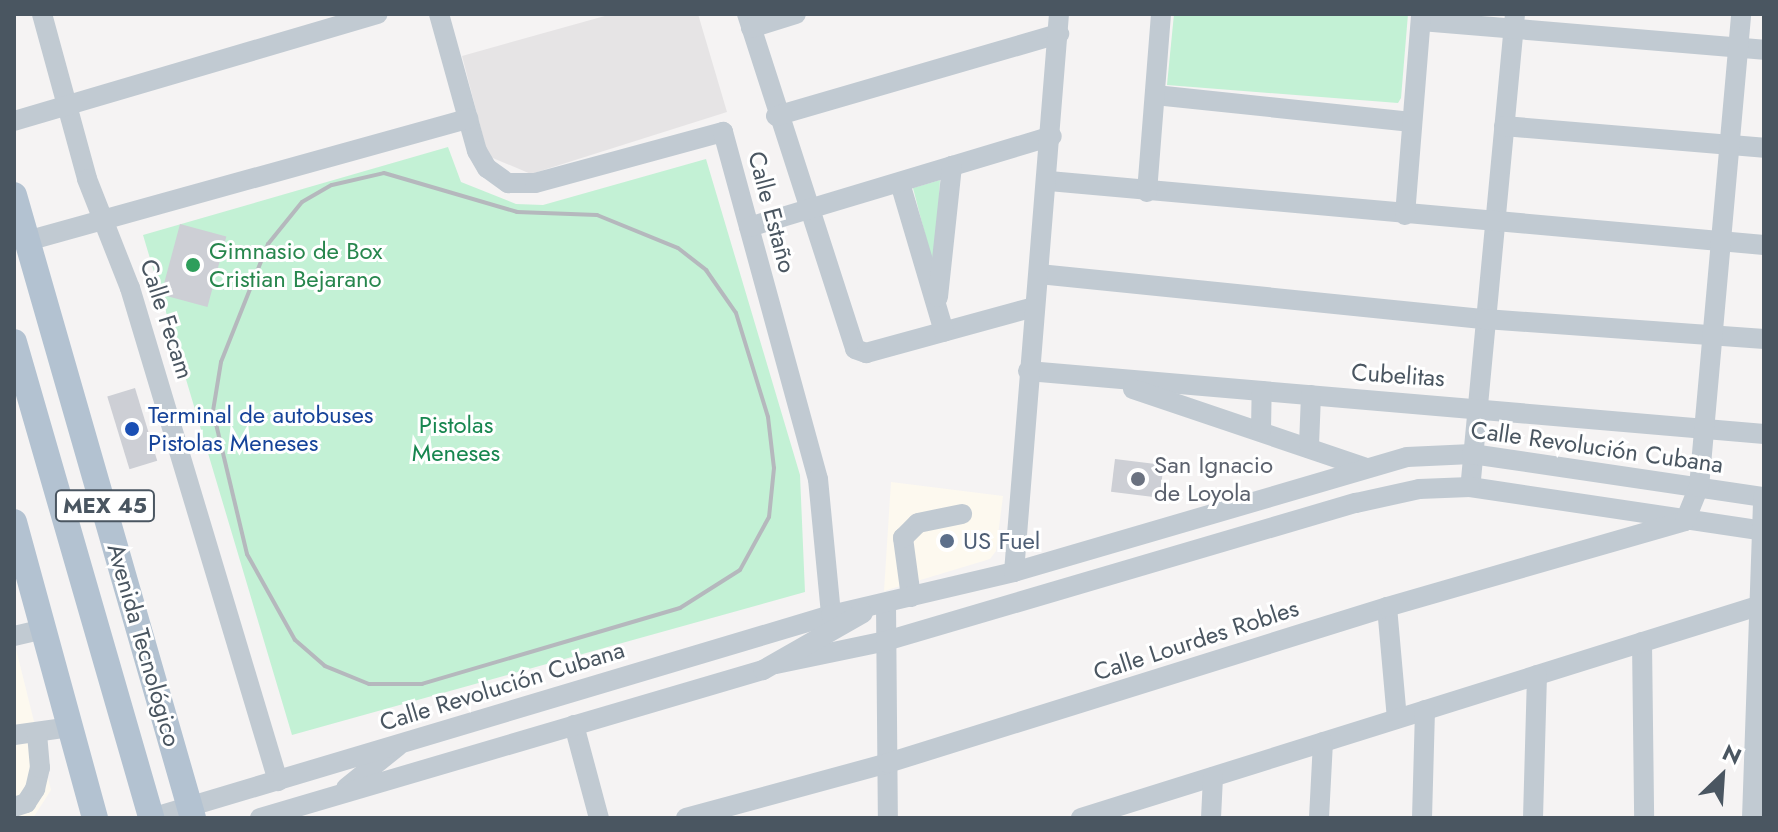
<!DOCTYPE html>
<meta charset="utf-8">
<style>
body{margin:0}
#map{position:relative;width:1778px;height:832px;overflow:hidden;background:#f5f3f3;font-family:Jost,sans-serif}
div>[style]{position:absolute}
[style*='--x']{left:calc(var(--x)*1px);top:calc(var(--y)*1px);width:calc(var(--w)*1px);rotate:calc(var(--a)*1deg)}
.commercial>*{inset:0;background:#fdf9ef}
.education>*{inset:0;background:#e6e4e5}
.green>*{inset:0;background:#c3f1d5}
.building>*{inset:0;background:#cdcfd5;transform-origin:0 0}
.minor>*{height:20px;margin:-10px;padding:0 10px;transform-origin:10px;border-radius:10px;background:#c1cad2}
.major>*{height:26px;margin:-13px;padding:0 13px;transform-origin:13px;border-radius:13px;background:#b3c2d1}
.rail>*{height:4px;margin:-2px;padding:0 2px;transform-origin:2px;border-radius:2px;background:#b5b8bd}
.dots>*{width:22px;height:22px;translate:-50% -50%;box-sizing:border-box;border:4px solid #fff;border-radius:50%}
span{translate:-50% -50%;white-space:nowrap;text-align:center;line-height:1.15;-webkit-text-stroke:6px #fff;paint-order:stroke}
.shield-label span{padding:2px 6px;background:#fff;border:2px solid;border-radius:6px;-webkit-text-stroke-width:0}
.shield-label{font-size:22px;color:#4a5661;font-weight:700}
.street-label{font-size:24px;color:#4a5661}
.leisure-label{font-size:24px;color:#27864d}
.left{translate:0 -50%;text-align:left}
.transit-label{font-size:24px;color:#164399}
.park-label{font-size:24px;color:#17864f}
.worship-label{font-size:24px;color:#5b616d}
.service-label{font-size:24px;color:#4e5e75}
.frame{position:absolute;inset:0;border:16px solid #4a5661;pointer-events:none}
.north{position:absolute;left:1682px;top:736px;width:80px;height:80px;-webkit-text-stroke:6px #fff;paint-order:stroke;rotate:25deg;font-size:22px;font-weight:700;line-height:32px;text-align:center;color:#4a5661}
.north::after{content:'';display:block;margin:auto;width:28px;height:36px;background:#4a5661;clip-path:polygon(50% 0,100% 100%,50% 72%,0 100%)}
</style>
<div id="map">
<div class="commercial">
<i style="clip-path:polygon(891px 482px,1003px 496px,996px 551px,990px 559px,884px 591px)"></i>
<i style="clip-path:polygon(14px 641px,51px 790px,33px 818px,14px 818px)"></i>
</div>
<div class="education">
<i style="clip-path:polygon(612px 14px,698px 14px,727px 112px,531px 174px,488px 156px,462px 56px)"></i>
</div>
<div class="green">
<i style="clip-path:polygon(1174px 14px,1408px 14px,1401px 98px,1398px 103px,1167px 85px)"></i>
<i style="clip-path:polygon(448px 147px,461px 182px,516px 204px,543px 205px,706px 159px,800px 475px,805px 592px,292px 735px,143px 235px)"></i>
<i style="clip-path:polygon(940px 180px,935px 273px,913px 188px)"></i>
</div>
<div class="building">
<i style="left:180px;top:224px;width:48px;height:73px;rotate:15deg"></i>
<i style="left:135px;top:388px;width:76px;height:29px;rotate:73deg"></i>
<i style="left:1115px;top:459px;width:49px;height:33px;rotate:7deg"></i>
</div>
<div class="minor">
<i style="--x:42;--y:14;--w:171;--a:74.7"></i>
<i style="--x:87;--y:179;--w:117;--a:68.5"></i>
<i style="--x:130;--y:288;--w:515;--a:73.29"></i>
<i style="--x:439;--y:14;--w:142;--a:74.5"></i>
<i style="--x:477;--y:151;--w:20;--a:60"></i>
<i style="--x:487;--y:168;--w:26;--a:36"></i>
<i style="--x:508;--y:183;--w:27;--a:0"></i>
<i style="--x:535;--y:183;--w:195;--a:-15.2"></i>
<i style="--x:723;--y:132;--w:360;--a:74.7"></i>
<i style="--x:818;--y:479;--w:137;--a:84.5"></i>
<i style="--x:747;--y:14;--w:352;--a:72.1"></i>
<i style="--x:855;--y:349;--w:12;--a:20"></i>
<i style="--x:866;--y:353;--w:174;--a:-15.3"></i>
<i style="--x:1515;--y:14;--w:475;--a:95.4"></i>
<i style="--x:1470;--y:487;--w:297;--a:8.5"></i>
<i style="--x:1421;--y:21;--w:344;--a:4.8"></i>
<i style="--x:751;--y:28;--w:47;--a:-17.3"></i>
<i style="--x:1155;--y:95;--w:258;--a:6"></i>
<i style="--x:776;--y:116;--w:295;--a:-16.2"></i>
<i style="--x:14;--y:121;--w:379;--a:-16.4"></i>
<i style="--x:1504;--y:126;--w:261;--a:4.8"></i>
<i style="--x:1049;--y:181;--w:718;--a:5.11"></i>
<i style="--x:900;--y:183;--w:155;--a:73.5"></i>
<i style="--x:1147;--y:192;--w:179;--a:-85.5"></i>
<i style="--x:1405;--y:215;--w:202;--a:-85.4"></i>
<i style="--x:749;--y:227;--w:316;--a:-16.7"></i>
<i style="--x:27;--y:241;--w:458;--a:-15.5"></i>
<i style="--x:1039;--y:274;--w:448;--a:5.8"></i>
<i style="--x:1485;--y:319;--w:280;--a:4.1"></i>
<i style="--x:938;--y:297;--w:132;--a:-83.9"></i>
<i style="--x:1028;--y:371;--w:739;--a:4.89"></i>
<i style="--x:1133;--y:389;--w:244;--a:18.7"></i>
<i style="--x:1261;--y:430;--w:39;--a:-89"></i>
<i style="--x:1309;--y:445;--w:50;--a:-87.7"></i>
<i style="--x:1014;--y:572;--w:560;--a:-85.39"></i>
<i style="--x:911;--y:597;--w:60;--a:-97.7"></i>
<i style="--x:903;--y:538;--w:21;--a:-45"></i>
<i style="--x:918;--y:523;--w:45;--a:-11.6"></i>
<i style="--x:886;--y:604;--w:214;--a:89.5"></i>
<i style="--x:1387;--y:607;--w:112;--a:84.9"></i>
<i style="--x:14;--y:636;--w:32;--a:-13"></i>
<i style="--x:1642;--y:642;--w:176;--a:89.3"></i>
<i style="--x:776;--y:664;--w:112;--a:-11.8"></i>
<i style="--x:886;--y:641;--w:490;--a:-16.4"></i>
<i style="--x:1356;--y:503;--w:65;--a:-12.5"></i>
<i style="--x:1419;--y:489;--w:51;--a:-2.2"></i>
<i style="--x:574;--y:725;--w:96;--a:75"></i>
<i style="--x:14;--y:735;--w:58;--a:-8"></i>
<i style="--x:346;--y:788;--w:67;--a:-38.9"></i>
<i style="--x:14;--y:807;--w:13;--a:-18"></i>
<i style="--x:26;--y:803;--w:17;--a:-57"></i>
<i style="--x:35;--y:789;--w:22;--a:-77"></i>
<i style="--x:40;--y:768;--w:36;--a:-95"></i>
<i style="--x:151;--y:818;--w:710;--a:-16.62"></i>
<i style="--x:831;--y:615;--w:188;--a:-13.2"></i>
<i style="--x:1014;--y:572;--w:409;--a:-16.3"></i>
<i style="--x:1407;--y:457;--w:65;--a:-2.6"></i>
<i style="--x:1472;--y:454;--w:295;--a:8.4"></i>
<i style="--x:260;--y:818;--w:524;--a:-16.4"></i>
<i style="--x:763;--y:670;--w:115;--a:-29.7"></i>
<i style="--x:686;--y:818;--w:209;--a:-15.2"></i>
<i style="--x:888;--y:763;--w:523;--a:-17.36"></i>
<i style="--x:1387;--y:607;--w:310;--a:-16.1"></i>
<i style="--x:1685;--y:521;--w:37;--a:-68"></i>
<i style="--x:1699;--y:487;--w:475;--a:-84.9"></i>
<i style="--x:1081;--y:818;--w:713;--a:-17.39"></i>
<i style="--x:1211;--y:818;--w:41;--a:-87.2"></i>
<i style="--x:1319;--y:818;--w:76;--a:-87"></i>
<i style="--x:1422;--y:818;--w:108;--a:-88.4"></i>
<i style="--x:1533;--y:818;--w:143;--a:-88.4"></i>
<i style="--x:1752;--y:818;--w:321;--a:-88"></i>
</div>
<div class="major">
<i style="--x:14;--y:195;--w:648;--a:73.97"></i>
<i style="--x:14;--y:342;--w:495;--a:73.9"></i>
<i style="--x:14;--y:522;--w:307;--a:74.7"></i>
</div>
<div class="rail">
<i style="--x:384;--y:173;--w:139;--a:16.3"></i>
<i style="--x:517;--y:212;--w:80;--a:2.1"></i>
<i style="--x:597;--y:215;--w:87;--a:22.2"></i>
<i style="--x:678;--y:248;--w:36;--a:38"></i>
<i style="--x:706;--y:270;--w:52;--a:55.1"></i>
<i style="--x:736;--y:313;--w:109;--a:72.9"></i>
<i style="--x:768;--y:417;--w:51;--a:83.3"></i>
<i style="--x:774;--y:468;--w:49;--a:95.8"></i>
<i style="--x:769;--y:517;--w:60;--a:118.7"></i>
<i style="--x:740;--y:570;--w:71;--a:147.7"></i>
<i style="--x:680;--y:608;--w:269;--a:163.6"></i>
<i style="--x:422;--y:684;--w:53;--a:180"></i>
<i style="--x:369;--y:684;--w:48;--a:-157.8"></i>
<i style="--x:325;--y:666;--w:40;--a:-139"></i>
<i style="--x:295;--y:640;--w:98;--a:-119.2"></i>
<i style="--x:247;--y:554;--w:147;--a:-103.4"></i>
<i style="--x:213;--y:411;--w:50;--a:-80.7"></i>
<i style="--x:221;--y:362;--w:127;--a:-68.3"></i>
<i style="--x:268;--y:244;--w:54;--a:-51"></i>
<i style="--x:302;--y:202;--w:34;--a:-30"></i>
<i style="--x:332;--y:185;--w:53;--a:-13"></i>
</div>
<div class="dots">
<i style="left:193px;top:265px;background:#2e9e5b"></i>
<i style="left:132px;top:429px;background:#1a4fb4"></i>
<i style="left:1138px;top:479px;background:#6b7280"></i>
<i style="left:947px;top:541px;background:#5c6f8a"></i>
</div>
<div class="shield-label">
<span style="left:105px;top:506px">MEX 45</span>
</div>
<div class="street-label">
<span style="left:772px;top:212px;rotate:75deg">Calle Estaño</span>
<span style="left:167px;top:319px;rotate:72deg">Calle Fecam</span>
<span style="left:1398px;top:375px;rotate:4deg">Cubelitas</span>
<span style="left:1597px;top:447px;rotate:8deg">Calle Revolución Cubana</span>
<span style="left:1196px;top:640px;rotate:-18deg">Calle Lourdes Robles</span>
<span style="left:144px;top:645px;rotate:74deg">Avenida Tecnológico</span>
<span style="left:502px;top:686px;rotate:-17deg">Calle Revolución Cubana</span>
</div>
<div class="leisure-label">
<span class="left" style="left:209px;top:265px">Gimnasio de Box<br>Cristian Bejarano</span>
</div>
<div class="transit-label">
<span class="left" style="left:148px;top:429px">Terminal de autobuses<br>Pistolas Meneses</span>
</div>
<div class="park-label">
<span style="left:456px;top:439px">Pistolas<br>Meneses</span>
</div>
<div class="worship-label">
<span class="left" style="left:1154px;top:479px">San Ignacio<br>de Loyola</span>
</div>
<div class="service-label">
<span class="left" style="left:963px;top:541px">US Fuel</span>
</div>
<div class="frame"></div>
<div class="north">N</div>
</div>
